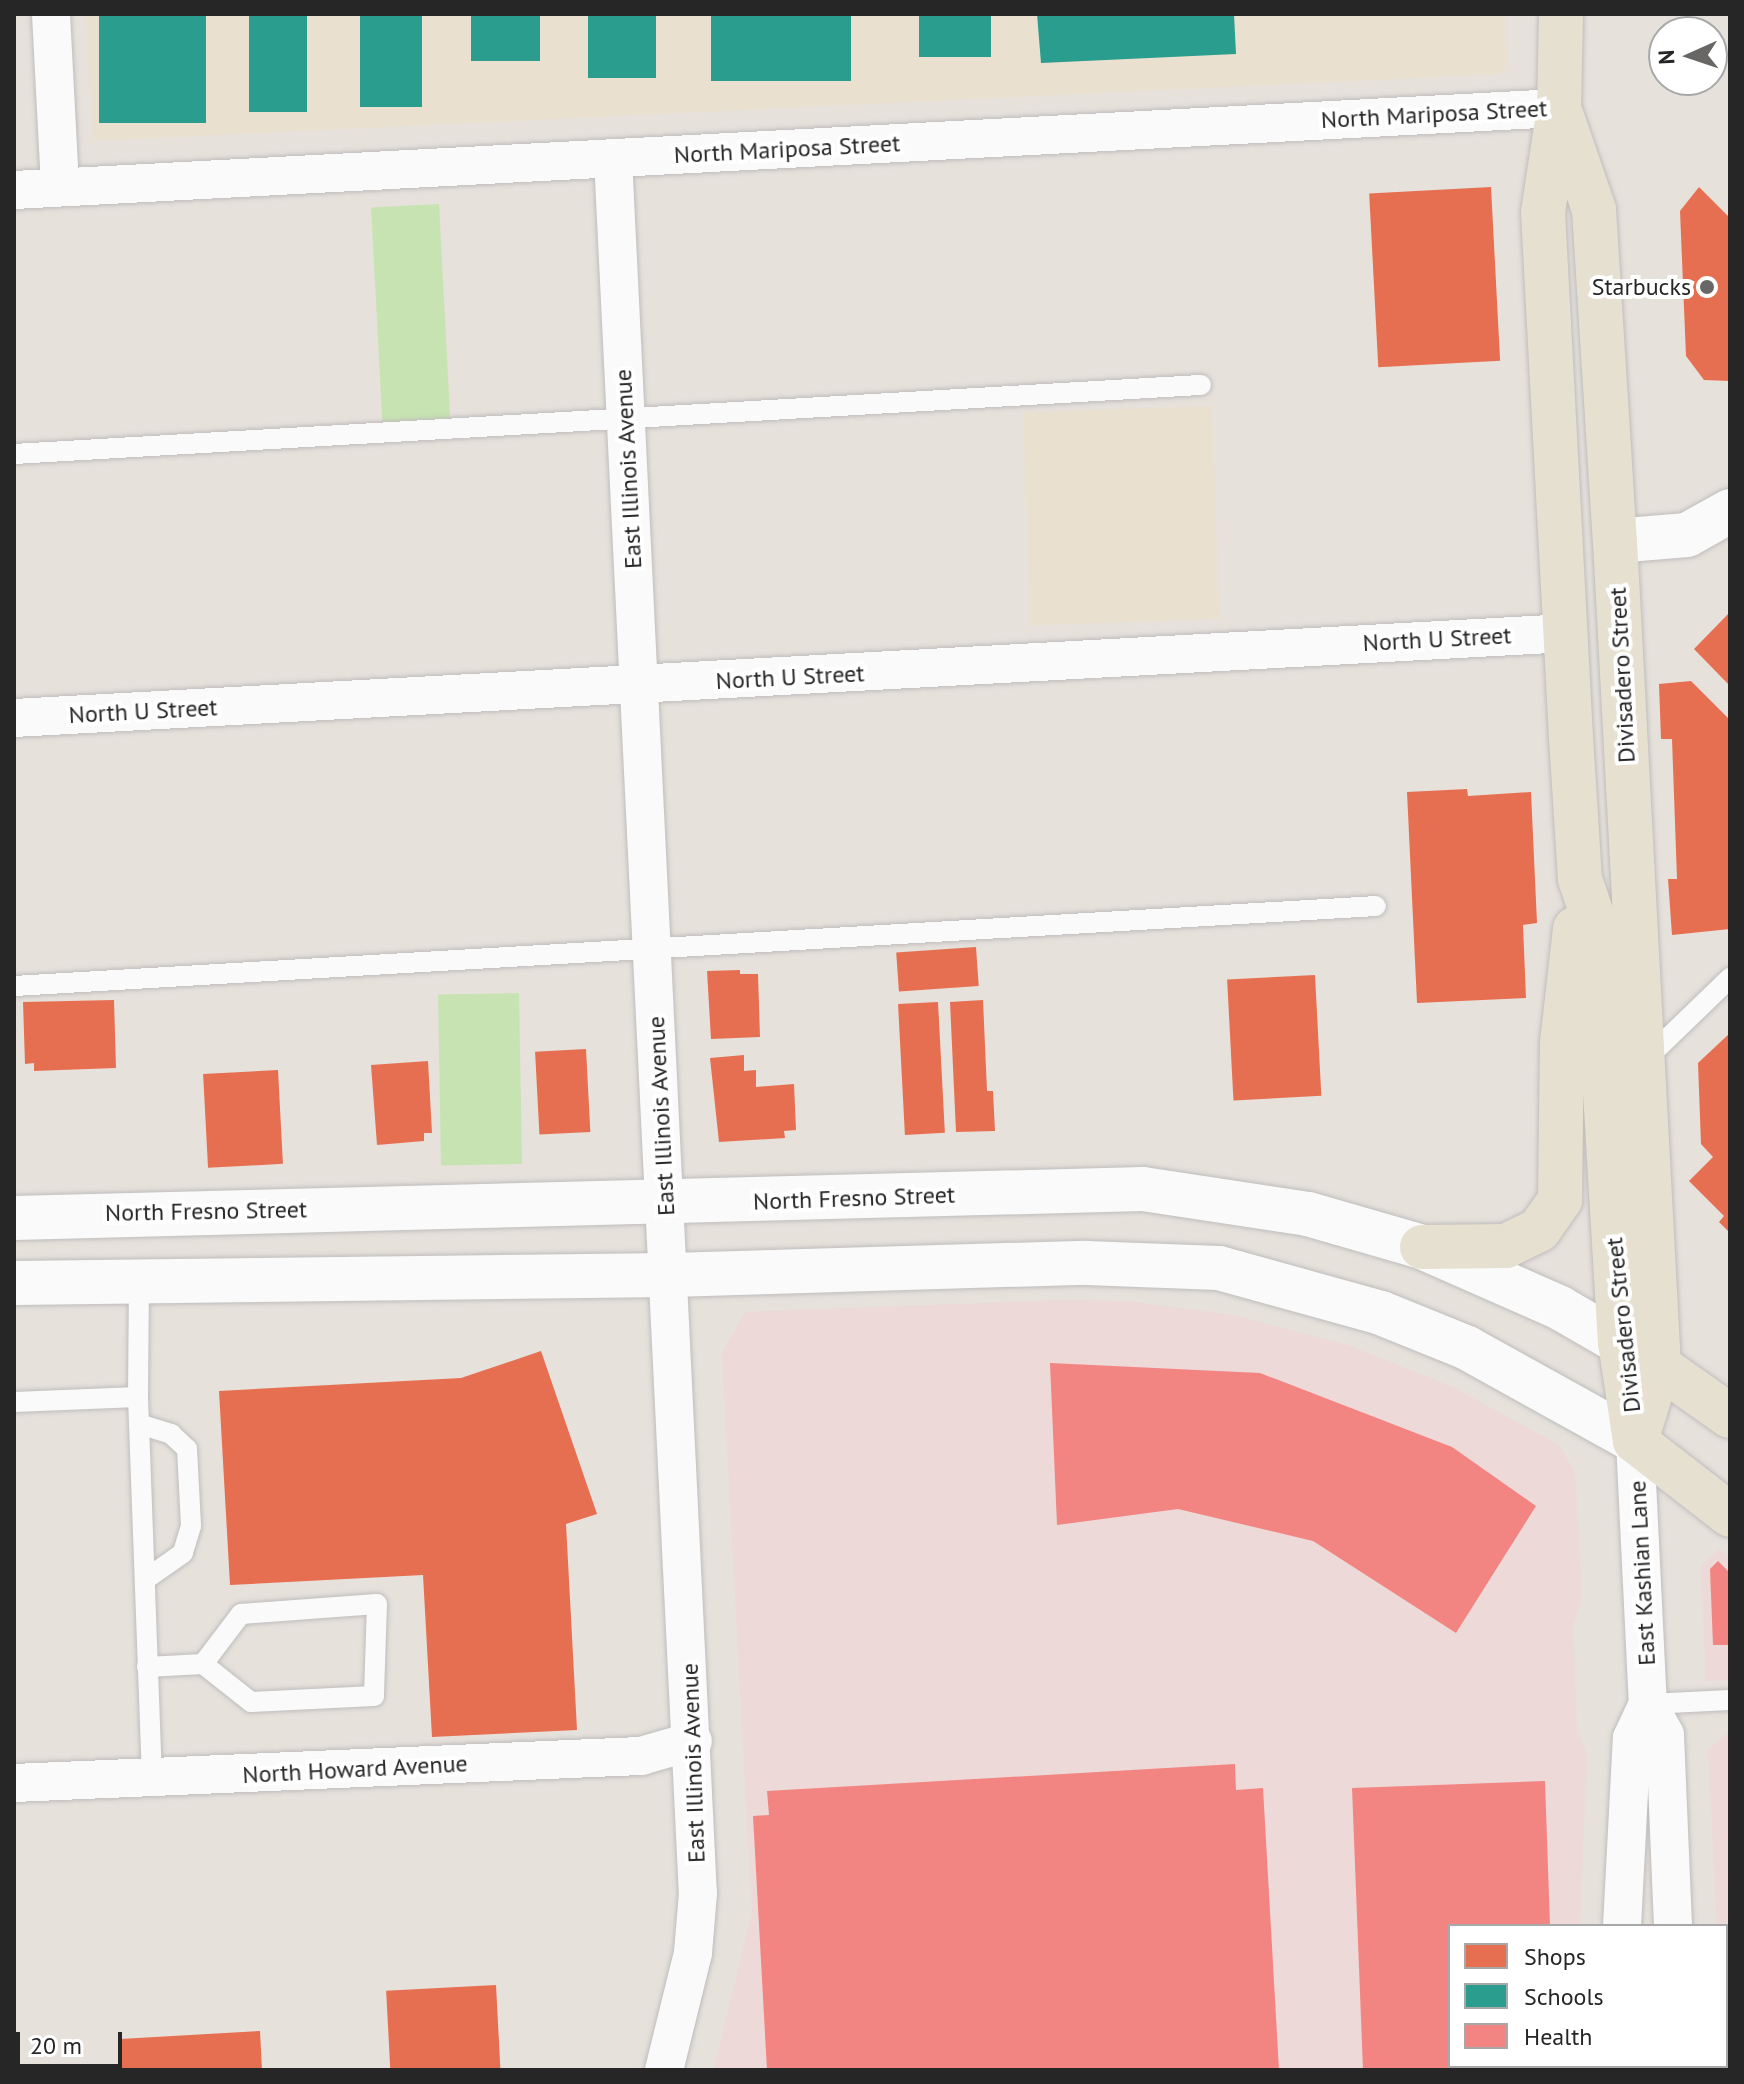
<!DOCTYPE html>
<style>
body{margin:0}
#map{position:relative;width:1744px;height:2084px;overflow:hidden;background:#e6e1db;font-family:"PT Sans",sans-serif}
div>[style]{position:absolute}
[style*='--x']{left:calc(var(--x)*1px);top:calc(var(--y)*1px);width:calc(var(--w)*1px);rotate:calc(var(--a)*1deg)}
.education>*{inset:0;background:#eae0cf;transform-origin:0 0}
.medical>*{inset:0;background:#edd9d8}
.green>*{inset:0;background:#c8e3b2;transform-origin:0 0}
.shops>*{inset:0;background:#e76f51;transform-origin:0 0}
.schools>*{inset:0;background:#2a9d8f;transform-origin:0 0}
.health>*{inset:0;background:#f28482}
.roads{filter:drop-shadow(0 0 2px #bfbdbd) drop-shadow(0 0 2px #bfbdbd)}
.lane>*{height:20px;margin:-10px;padding:0 10px;transform-origin:10px;border-radius:10px;background:#fbfafa}
.street>*{height:38px;margin:-19px;padding:0 19px;transform-origin:19px;border-radius:19px;background:#fbfafa}
.secondary>*{height:44px;margin:-22px;padding:0 22px;transform-origin:22px;border-radius:22px;background:#fbfafa}
.primary>*{height:44px;margin:-22px;padding:0 22px;transform-origin:22px;border-radius:22px;background:#e6e0d0}
.dots>*{width:22px;height:22px;translate:-50% -50%;box-sizing:border-box;border:4px solid #fff;border-radius:50%}
span{translate:-50% -50%;white-space:nowrap;text-align:center;line-height:1.15;-webkit-text-stroke:8px #fff;paint-order:stroke}
.street-label{font-size:24px;color:#262626}
.poi-label{font-size:24px;color:#262626}
.right{translate:-100% -50%;text-align:right}
.frame{position:absolute;inset:0;border:16px solid #262626;pointer-events:none}
.legend{position:absolute;left:1448px;top:1924px;width:280px;height:144px;box-sizing:border-box;background:#fff;border:2px solid #a8a8a8;margin:0;padding:10px 14px;list-style:none;font-size:24px;color:#262626}
.legend li{display:flex;align-items:center;gap:16px;height:40px}
.legend b{width:40px;border:2px solid #a8a8a8}
.north{position:absolute;left:1648px;top:16px;width:80px;height:80px;box-sizing:border-box;background:#fff;border:2px solid #a8a8a8;border-radius:50%;rotate:267deg;font-size:22px;font-weight:700;line-height:32px;text-align:center;color:#262626}
.north::after{content:'';display:block;margin:auto;width:28px;height:36px;background:#696765;clip-path:polygon(50% 0,100% 100%,50% 72%,0 100%)}
.scale{position:absolute;left:16px;top:2032px;width:106px;height:36px;box-sizing:border-box;border:4px solid #262626;border-top:0;padding-left:10px;font-size:24px;line-height:28px;white-space:nowrap;color:#262626;-webkit-text-stroke:6px #fff;paint-order:stroke}
</style>
<div id="map">
<div class="education">
<i style="clip-path:polygon(86px 14px,1505px 14px,1507px 64px,1499px 74px,93px 141px)"></i>
<i style="left:1212px;top:406px;width:213px;height:189px;rotate:88deg"></i>
</div>
<div class="medical">
<i style="clip-path:polygon(1061px 1300px,1126px 1301px,1233px 1315px,1348px 1345px,1453px 1387px,1559px 1445px,1575px 1472px,1582px 1599px,1573px 1624px,1577px 1731px,1587px 1754px,1580px 1926px,1450px 1926px,1450px 2066px,1575px 2066px,1575px 2070px,714px 2070px,752px 1912px,722px 1353px,745px 1312px)"></i>
<i style="clip-path:polygon(1719px 1549px,1730px 1560px,1730px 1680px,1706px 1681px,1701px 1566px)"></i>
<i style="clip-path:polygon(1730px 1731px,1730px 2070px,1724px 2070px,1726px 1926px,1717px 1926px,1708px 1749px)"></i>
</div>
<div class="green">
<i style="left:439px;top:204px;width:218px;height:68px;rotate:87deg"></i>
<i style="left:519px;top:993px;width:171px;height:81px;rotate:89deg"></i>
</div>
<div class="shops">
<i style="left:1491px;top:187px;width:174px;height:122px;rotate:87deg"></i>
<i style="clip-path:polygon(1699px 187px,1730px 218px,1730px 381px,1704px 380px,1686px 356px,1680px 211px)"></i>
<i style="clip-path:polygon(1730px 612px,1730px 686px,1694px 649px)"></i>
<i style="clip-path:polygon(1691px 681px,1730px 720px,1730px 929px,1672px 935px,1668px 879px,1677px 879px,1672px 739px,1661px 739px,1659px 684px)"></i>
<i style="clip-path:polygon(1467px 789px,1468px 796px,1531px 792px,1537px 923px,1523px 925px,1526px 998px,1417px 1003px,1407px 792px)"></i>
<i style="left:976px;top:947px;width:39px;height:80px;rotate:86deg"></i>
<i style="clip-path:polygon(740px 970px,740px 974px,758px 974px,760px 1037px,711px 1039px,707px 971px)"></i>
<i style="left:1315px;top:975px;width:121px;height:88px;rotate:87deg"></i>
<i style="clip-path:polygon(114px 1000px,116px 1068px,34px 1071px,34px 1063px,25px 1064px,23px 1002px)"></i>
<i style="clip-path:polygon(983px 1000px,987px 1091px,993px 1091px,995px 1131px,956px 1132px,950px 1002px)"></i>
<i style="left:938px;top:1002px;width:131px;height:40px;rotate:87deg"></i>
<i style="clip-path:polygon(1730px 1033px,1730px 1233px,1719px 1222px,1724px 1216px,1689px 1181px,1713px 1157px,1701px 1144px,1698px 1063px)"></i>
<i style="left:586px;top:1049px;width:83px;height:51px;rotate:87deg"></i>
<i style="clip-path:polygon(744px 1055px,744px 1071px,756px 1070px,756px 1087px,794px 1084px,796px 1130px,784px 1131px,785px 1138px,719px 1142px,710px 1058px)"></i>
<i style="clip-path:polygon(428px 1061px,432px 1133px,424px 1133px,424px 1141px,377px 1145px,371px 1065px)"></i>
<i style="left:278px;top:1070px;width:94px;height:75px;rotate:87deg"></i>
<i style="clip-path:polygon(541px 1351px,597px 1514px,566px 1524px,577px 1730px,432px 1737px,423px 1575px,230px 1585px,219px 1391px,461px 1378px)"></i>
<i style="left:496px;top:1985px;width:85px;height:110px;rotate:87deg"></i>
<i style="clip-path:polygon(260px 2031px,262px 2070px,122px 2070px,120px 2039px)"></i>
</div>
<div class="schools">
<i style="left:99px;top:14px;width:107px;height:109px"></i>
<i style="left:249px;top:14px;width:58px;height:98px"></i>
<i style="left:360px;top:14px;width:62px;height:93px"></i>
<i style="left:471px;top:14px;width:69px;height:47px"></i>
<i style="left:588px;top:14px;width:68px;height:64px"></i>
<i style="left:711px;top:14px;width:140px;height:67px"></i>
<i style="left:919px;top:14px;width:72px;height:43px"></i>
<i style="clip-path:polygon(1037px 14px,1234px 14px,1236px 54px,1041px 63px)"></i>
</div>
<div class="health">
<i style="clip-path:polygon(1050px 1363px,1260px 1373px,1452px 1447px,1536px 1506px,1456px 1633px,1313px 1541px,1178px 1509px,1057px 1525px)"></i>
<i style="clip-path:polygon(1718px 1561px,1730px 1573px,1730px 1645px,1713px 1645px,1710px 1569px)"></i>
<i style="clip-path:polygon(1235px 1764px,1236px 1790px,1263px 1788px,1279px 2070px,767px 2070px,753px 1816px,769px 1815px,767px 1791px)"></i>
<i style="clip-path:polygon(1545px 1781px,1550px 1926px,1450px 1926px,1450px 2066px,1556px 2070px,1363px 2070px,1352px 1788px)"></i>
</div>
<div class="roads">
<div class="lane">
<i style="--x:14;--y:454;--w:1189;--a:-3.33"></i>
<i style="--x:14;--y:986;--w:1364;--a:-3.36"></i>
<i style="--x:1644;--y:1061;--w:120;--a:-44"></i>
<i style="--x:139;--y:1281;--w:116;--a:90.5"></i>
<i style="--x:138;--y:1397;--w:381;--a:87.9"></i>
<i style="--x:14;--y:1402;--w:124;--a:-2.3"></i>
<i style="--x:139;--y:1424;--w:34;--a:17"></i>
<i style="--x:171;--y:1434;--w:22;--a:43"></i>
<i style="--x:187;--y:1449;--w:77;--a:87"></i>
<i style="--x:191;--y:1526;--w:28;--a:107"></i>
<i style="--x:183;--y:1553;--w:45;--a:144.9"></i>
<i style="--x:377;--y:1604;--w:92;--a:91.9"></i>
<i style="--x:374;--y:1696;--w:123;--a:177.2"></i>
<i style="--x:251;--y:1702;--w:61;--a:-141.6"></i>
<i style="--x:203;--y:1664;--w:63;--a:-52.8"></i>
<i style="--x:241;--y:1614;--w:136;--a:-4.2"></i>
<i style="--x:147;--y:1667;--w:56;--a:-3.1"></i>
<i style="--x:1648;--y:1704;--w:82;--a:-2.8"></i>
</div>
<div class="street">
<i style="--x:51;--y:14;--w:173;--a:87"></i>
<i style="--x:613;--y:158;--w:1737;--a:87.2"></i>
<i style="--x:698;--y:1893;--w:60;--a:94.8"></i>
<i style="--x:693;--y:1953;--w:121;--a:103.9"></i>
<i style="--x:14;--y:190;--w:1547;--a:-3.04"></i>
<i style="--x:14;--y:718;--w:1554;--a:-3.13"></i>
<i style="--x:1635;--y:1441;--w:263;--a:87.2"></i>
<i style="--x:1648;--y:1704;--w:35;--a:61"></i>
<i style="--x:1665;--y:1735;--w:191;--a:87.6"></i>
<i style="--x:14;--y:1783;--w:628;--a:-2.47"></i>
<i style="--x:641;--y:1756;--w:54;--a:-16.1"></i>
<i style="--x:1622;--y:1926;--w:188;--a:-87"></i>
<i style="--x:1632;--y:1738;--w:38;--a:-65"></i>
<i style="--x:1607;--y:2066;--w:4;--a:90"></i>
<i style="--x:1678;--y:2066;--w:4;--a:90"></i>
</div>
<div class="secondary">
<i style="--x:1615;--y:541;--w:72;--a:-4.8"></i>
<i style="--x:1687;--y:535;--w:49;--a:-29.2"></i>
<i style="--x:14;--y:1218;--w:1129;--a:-1.47"></i>
<i style="--x:1143;--y:1189;--w:167;--a:8.6"></i>
<i style="--x:1308;--y:1214;--w:119;--a:16.1"></i>
<i style="--x:1422;--y:1247;--w:151;--a:23.8"></i>
<i style="--x:1560;--y:1308;--w:104;--a:30"></i>
<i style="--x:14;--y:1283;--w:657;--a:-0.7"></i>
<i style="--x:671;--y:1275;--w:415;--a:-1.7"></i>
<i style="--x:1086;--y:1263;--w:133;--a:2.2"></i>
<i style="--x:1219;--y:1268;--w:168;--a:15.5"></i>
<i style="--x:1381;--y:1313;--w:93;--a:22.1"></i>
<i style="--x:1467;--y:1348;--w:192;--a:29"></i>
</div>
<div class="primary">
<i style="--x:1561;--y:14;--w:94;--a:91.2"></i>
<i style="--x:1559;--y:108;--w:105;--a:98.7"></i>
<i style="--x:1543;--y:212;--w:526;--a:86.95"></i>
<i style="--x:1571;--y:737;--w:142;--a:86.4"></i>
<i style="--x:1580;--y:879;--w:46;--a:71.2"></i>
<i style="--x:1595;--y:923;--w:420;--a:86.6"></i>
<i style="--x:1620;--y:1342;--w:100;--a:81.4"></i>
<i style="--x:1561;--y:114;--w:102;--a:71"></i>
<i style="--x:1594;--y:210;--w:332;--a:86.4"></i>
<i style="--x:1615;--y:541;--w:826;--a:86.95"></i>
<i style="--x:1659;--y:1366;--w:68;--a:107.1"></i>
<i style="--x:1422;--y:1247;--w:84;--a:-0.7"></i>
<i style="--x:1506;--y:1246;--w:37;--a:-26"></i>
<i style="--x:1539;--y:1230;--w:37;--a:-55"></i>
<i style="--x:1560;--y:1200;--w:157;--a:-89.3"></i>
<i style="--x:1562;--y:1043;--w:115;--a:-83.5"></i>
<i style="--x:1659;--y:1366;--w:87;--a:35.2"></i>
<i style="--x:1635;--y:1441;--w:120;--a:37.9"></i>
</div>
</div>
<div class="dots">
<i style="left:1707px;top:287px;background:#696765"></i>
</div>
<div class="street-label">
<span style="left:1434px;top:114px;rotate:-3deg">North Mariposa Street</span>
<span style="left:787px;top:149px;rotate:-3deg">North Mariposa Street</span>
<span style="left:628px;top:469px;rotate:-93deg">East Illinois Avenue</span>
<span style="left:1437px;top:639px;rotate:-3deg">North U Street</span>
<span style="left:1622px;top:675px;rotate:-93deg">Divisadero Street</span>
<span style="left:790px;top:677px;rotate:-3deg">North U Street</span>
<span style="left:143px;top:711px;rotate:-3deg">North U Street</span>
<span style="left:661px;top:1116px;rotate:-93deg">East Illinois Avenue</span>
<span style="left:854px;top:1198px;rotate:-2deg">North Fresno Street</span>
<span style="left:206px;top:1211px;rotate:-1deg">North Fresno Street</span>
<span style="left:1623px;top:1325px;rotate:-96deg">Divisadero Street</span>
<span style="left:1642px;top:1573px;rotate:-93deg">East Kashian Lane</span>
<span style="left:693px;top:1763px;rotate:-92deg">East Illinois Avenue</span>
<span style="left:355px;top:1769px;rotate:-3deg">North Howard Avenue</span>
</div>
<div class="poi-label">
<span class="right" style="left:1691px;top:287px">Starbucks</span>
</div>
<div class="frame"></div>
<ul class="legend">
<li><b style="height:22px;background:#e76f51"></b>Shops</li>
<li><b style="height:22px;background:#2a9d8f"></b>Schools</li>
<li><b style="height:22px;background:#f28482"></b>Health</li>
</ul>
<div class="north">N</div>
<div class="scale">20 m</div>
</div>
